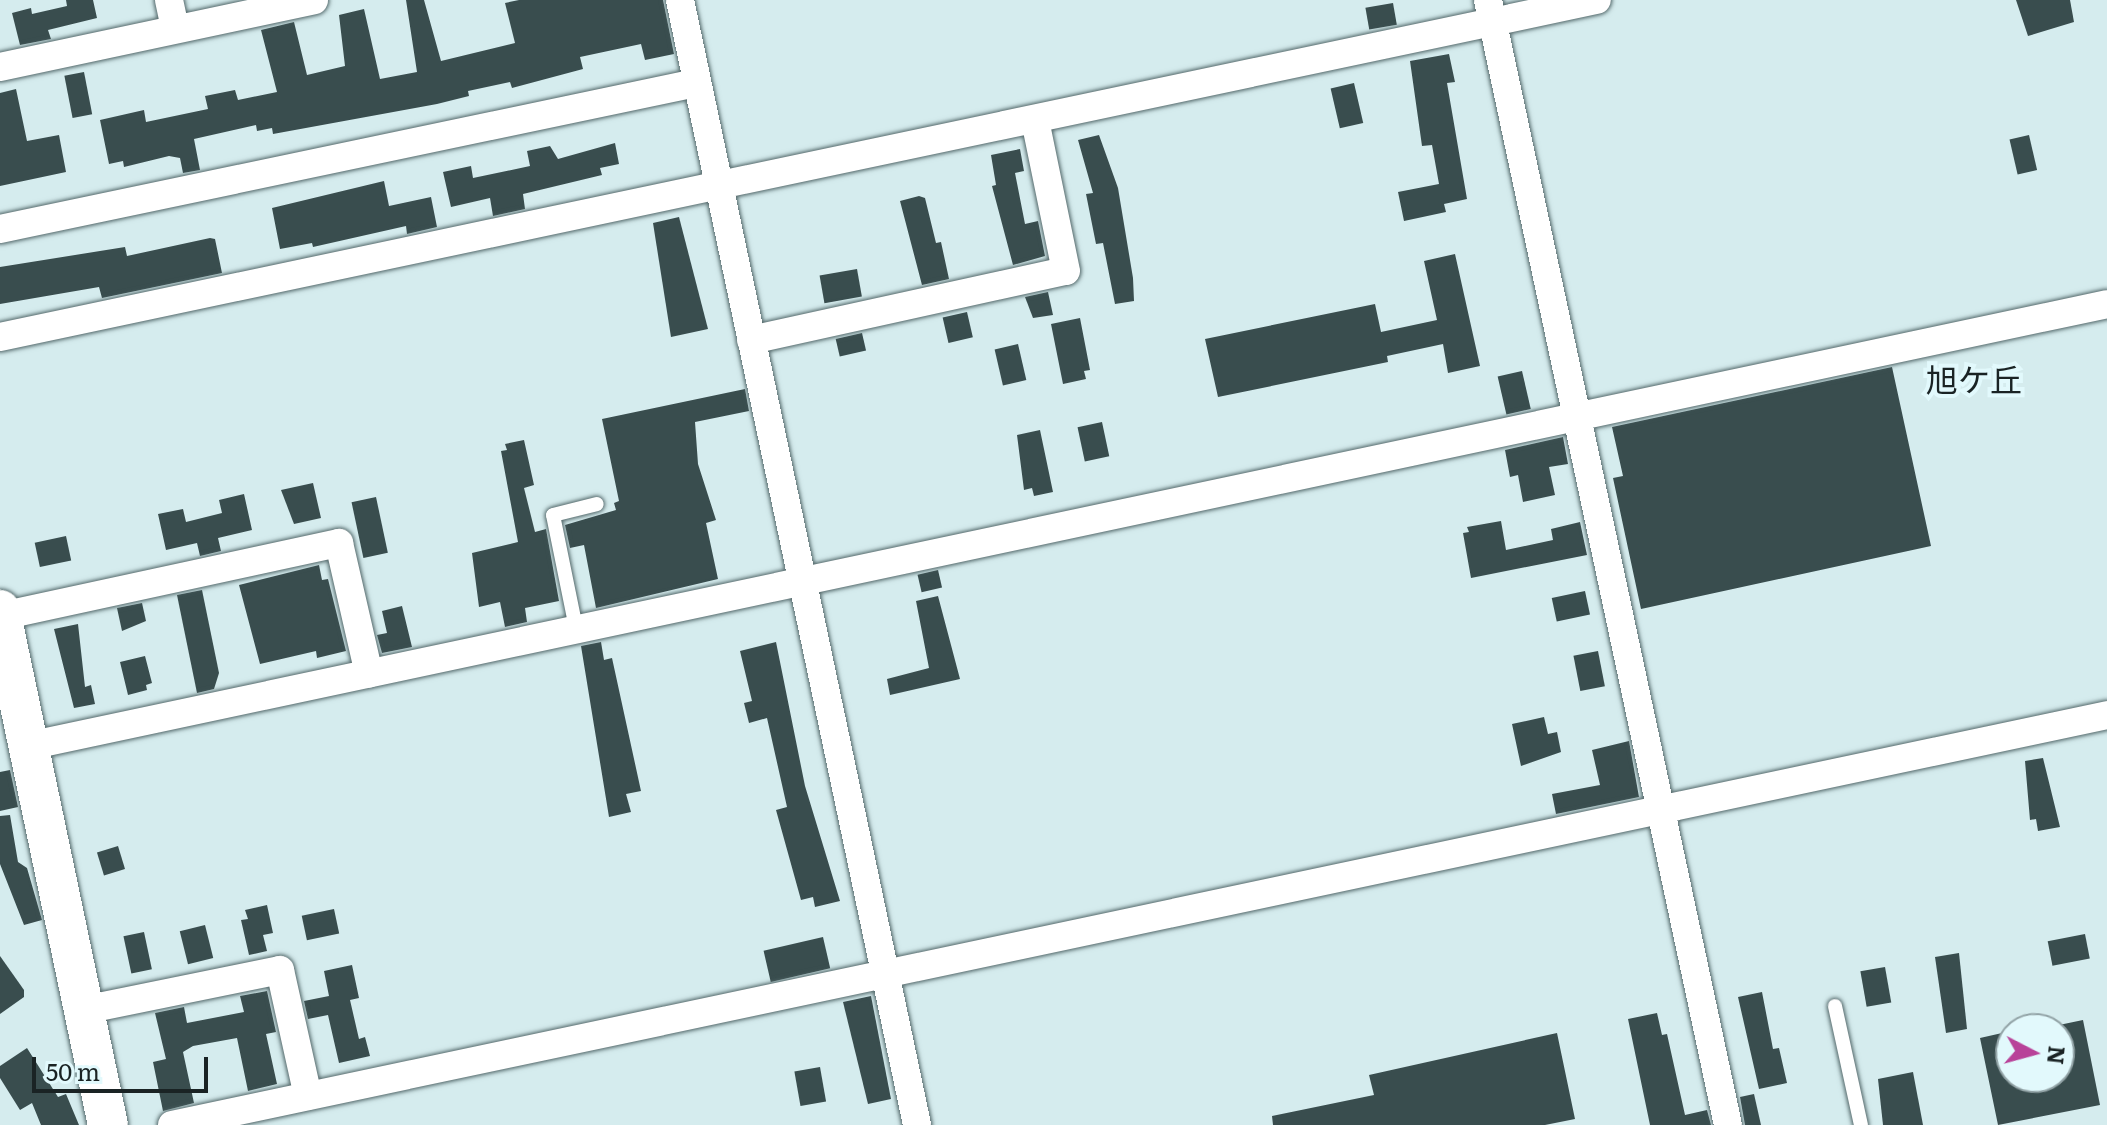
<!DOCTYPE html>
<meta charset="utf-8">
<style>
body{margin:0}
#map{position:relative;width:2107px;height:1125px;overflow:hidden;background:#d5ecee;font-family:Literata,"Noto Sans JP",serif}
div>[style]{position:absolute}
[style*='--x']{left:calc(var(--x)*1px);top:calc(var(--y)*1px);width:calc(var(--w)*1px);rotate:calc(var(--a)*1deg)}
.building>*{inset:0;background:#394d4e;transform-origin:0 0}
.roads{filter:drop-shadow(0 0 2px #54696b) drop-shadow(0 0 2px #54696b)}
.lane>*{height:14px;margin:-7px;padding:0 7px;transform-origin:7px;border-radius:7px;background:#fff}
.street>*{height:28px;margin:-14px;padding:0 14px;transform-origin:14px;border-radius:14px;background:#fff}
.secondary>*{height:40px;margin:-20px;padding:0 20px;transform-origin:20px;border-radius:20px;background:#fff}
span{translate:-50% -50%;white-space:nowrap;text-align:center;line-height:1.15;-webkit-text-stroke:8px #e2f9fc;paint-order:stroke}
.quarter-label{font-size:32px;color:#1a2324}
.north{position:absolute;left:1995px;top:1013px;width:80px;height:80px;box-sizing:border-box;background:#e2f9fc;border:2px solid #92a3a6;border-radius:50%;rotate:96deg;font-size:22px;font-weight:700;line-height:32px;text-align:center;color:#1a2324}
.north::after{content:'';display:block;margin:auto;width:28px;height:36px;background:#b84299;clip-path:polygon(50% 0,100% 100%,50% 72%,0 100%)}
.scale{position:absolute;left:32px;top:1057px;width:176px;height:36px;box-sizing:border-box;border:4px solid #1a2324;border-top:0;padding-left:10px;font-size:24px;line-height:28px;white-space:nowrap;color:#1a2324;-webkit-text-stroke:6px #e2f9fc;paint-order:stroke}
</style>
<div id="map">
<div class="building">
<i style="clip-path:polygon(66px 0,93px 0,97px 18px,48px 30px,51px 39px,20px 45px,12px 13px,31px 8px,32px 14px,67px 6px)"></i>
<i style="clip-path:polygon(406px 0,424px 0,441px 61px,515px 43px,505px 3px,519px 0,663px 0,674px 54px,645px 60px,641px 44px,580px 57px,583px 69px,512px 88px,510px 82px,468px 91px,469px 96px,437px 104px,273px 134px,272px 128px,257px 131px,256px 125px,194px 139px,200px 170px,183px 173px,180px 158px,169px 156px,124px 167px,123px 161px,109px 164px,100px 120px,144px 110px,146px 122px,208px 109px,205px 96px,235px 90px,238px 100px,277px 92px,261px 30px,294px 22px,307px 75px,345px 66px,339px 15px,364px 9px,380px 79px,417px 72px)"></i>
<i style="clip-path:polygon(2016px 0,2070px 0,2074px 22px,2028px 36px)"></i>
<i style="left:1393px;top:3px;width:22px;height:28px;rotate:80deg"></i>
<i style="clip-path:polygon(1449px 54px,1455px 82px,1447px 83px,1467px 199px,1444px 204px,1446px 212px,1404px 221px,1398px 192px,1439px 184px,1432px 145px,1422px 146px,1410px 61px)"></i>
<i style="left:84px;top:72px;width:43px;height:20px;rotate:79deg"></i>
<i style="left:1354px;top:83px;width:41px;height:24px;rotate:77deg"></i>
<i style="clip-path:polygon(16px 89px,27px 141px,59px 135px,66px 172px,0 186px,0 93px)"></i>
<i style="clip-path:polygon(1099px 135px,1118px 188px,1133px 278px,1134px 301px,1115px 304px,1103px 243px,1096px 244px,1086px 194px,1093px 193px,1078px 140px)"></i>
<i style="left:2029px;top:135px;width:36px;height:20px;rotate:77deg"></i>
<i style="clip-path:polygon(615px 143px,619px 164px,600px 168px,602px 175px,523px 194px,525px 209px,493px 216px,490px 198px,451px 207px,443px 172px,471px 166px,473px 178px,530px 166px,527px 151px,550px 146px,558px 159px)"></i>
<i style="clip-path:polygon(1020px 149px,1024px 171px,1015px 173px,1025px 224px,1038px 221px,1045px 256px,1013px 265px,992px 186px,996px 185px,991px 155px)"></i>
<i style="clip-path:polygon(384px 181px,389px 206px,431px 197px,437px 227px,407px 234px,406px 226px,313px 247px,312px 243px,280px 249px,272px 208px)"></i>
<i style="clip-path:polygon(919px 196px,925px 198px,936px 243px,941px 242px,949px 279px,922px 285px,900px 201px)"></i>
<i style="clip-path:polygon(679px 217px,708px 329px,671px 337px,653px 223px)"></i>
<i style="clip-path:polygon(210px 238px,215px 239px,222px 273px,102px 298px,99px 287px,0 304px,0 267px,125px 247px,127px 256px)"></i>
<i style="clip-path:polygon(1455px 254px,1480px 366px,1448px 373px,1443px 344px,1387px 356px,1388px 362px,1218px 397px,1205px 339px,1375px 304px,1381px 332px,1437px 320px,1424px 261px)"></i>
<i style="left:857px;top:269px;width:28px;height:38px;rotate:80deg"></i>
<i style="clip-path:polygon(1048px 292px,1053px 315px,1033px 318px,1025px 297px)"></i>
<i style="left:967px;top:312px;width:26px;height:25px;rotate:77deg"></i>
<i style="clip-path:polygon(1080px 318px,1090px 370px,1084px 371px,1086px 379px,1063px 384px,1051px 324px)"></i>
<i style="left:862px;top:333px;width:18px;height:27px;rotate:77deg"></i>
<i style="left:1018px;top:344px;width:37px;height:24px;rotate:77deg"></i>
<i style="clip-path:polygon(1892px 367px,1931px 546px,1641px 609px,1613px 478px,1623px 476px,1612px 427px)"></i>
<i style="left:1522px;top:371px;width:39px;height:25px;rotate:77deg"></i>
<i style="clip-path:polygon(745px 389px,749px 411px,695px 422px,698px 464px,716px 520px,706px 523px,718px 579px,596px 608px,584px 545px,570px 548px,565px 525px,616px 510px,614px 503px,619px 501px,602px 419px)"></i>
<i style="left:1102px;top:422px;width:35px;height:25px;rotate:78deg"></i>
<i style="clip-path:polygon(1040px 430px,1053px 492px,1034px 496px,1032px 488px,1024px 490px,1017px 435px)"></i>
<i style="clip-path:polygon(1563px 437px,1568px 464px,1549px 467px,1555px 495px,1523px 502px,1518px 475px,1510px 477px,1505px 450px)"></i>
<i style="clip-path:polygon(524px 440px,534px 485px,524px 488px,535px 532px,546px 529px,559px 601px,525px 608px,527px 622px,505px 627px,500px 602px,479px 607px,472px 553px,518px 542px,501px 451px,507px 450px,505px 444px)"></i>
<i style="clip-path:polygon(313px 483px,321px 518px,294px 524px,281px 490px)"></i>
<i style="clip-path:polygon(244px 494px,252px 530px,218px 538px,221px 551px,200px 556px,197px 543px,166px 550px,158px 514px,183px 509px,186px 522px,222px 513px,219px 500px)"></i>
<i style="left:376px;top:497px;width:57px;height:25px;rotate:78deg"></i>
<i style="clip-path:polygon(1501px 521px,1506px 550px,1553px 540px,1551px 529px,1580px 522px,1587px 555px,1471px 578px,1463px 533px,1469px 532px,1467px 527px)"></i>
<i style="left:66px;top:536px;width:25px;height:32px;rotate:78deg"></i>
<i style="clip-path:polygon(319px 565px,322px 580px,328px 579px,346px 651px,317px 658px,316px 651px,260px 664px,239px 585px)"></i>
<i style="left:938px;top:570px;width:18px;height:21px;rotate:77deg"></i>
<i style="clip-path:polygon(202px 590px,219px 673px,214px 689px,197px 693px,177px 595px)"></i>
<i style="left:1585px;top:591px;width:24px;height:34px;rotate:78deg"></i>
<i style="clip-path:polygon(938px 596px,960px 679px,890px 695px,887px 679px,929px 668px,916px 601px)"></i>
<i style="clip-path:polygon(142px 603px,146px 621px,122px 631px,117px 608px)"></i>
<i style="clip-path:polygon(402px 606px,412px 647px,382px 653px,377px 635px,387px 633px,382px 611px)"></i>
<i style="clip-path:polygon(78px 624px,85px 687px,91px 685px,95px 704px,74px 708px,54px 629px)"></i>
<i style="clip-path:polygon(601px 642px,604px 660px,612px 658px,641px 791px,626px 794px,631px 812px,609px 817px,581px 646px)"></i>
<i style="clip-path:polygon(776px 642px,805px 786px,840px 901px,815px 907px,813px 897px,801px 900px,776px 810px,787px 807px,767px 718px,749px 723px,744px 703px,752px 701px,740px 651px)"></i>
<i style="left:1598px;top:651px;width:36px;height:25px;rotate:79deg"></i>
<i style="clip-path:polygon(145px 656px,152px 683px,146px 685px,147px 690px,128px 695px,120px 662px)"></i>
<i style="clip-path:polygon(1544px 717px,1548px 734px,1557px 732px,1561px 752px,1521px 766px,1512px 724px)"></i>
<i style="clip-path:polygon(1629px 741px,1639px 797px,1556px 814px,1552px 794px,1600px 785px,1592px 750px)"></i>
<i style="clip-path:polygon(2043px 758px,2060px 827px,2038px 831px,2036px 819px,2030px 820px,2025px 761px)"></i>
<i style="clip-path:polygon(10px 770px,18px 807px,0 811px,0 772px)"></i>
<i style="clip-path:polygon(10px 815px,18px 862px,27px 868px,42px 920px,24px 925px,0 864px,0 816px)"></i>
<i style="left:118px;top:846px;width:24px;height:22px;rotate:73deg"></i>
<i style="clip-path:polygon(267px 905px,273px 933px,263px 935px,267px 951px,249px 955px,241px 920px,248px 919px,245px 910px)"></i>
<i style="left:334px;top:909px;width:25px;height:33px;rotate:78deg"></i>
<i style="left:205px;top:925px;width:34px;height:26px;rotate:76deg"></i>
<i style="left:144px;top:932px;width:38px;height:21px;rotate:78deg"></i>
<i style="left:2085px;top:934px;width:25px;height:38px;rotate:79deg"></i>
<i style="left:823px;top:937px;width:32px;height:61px;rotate:77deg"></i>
<i style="clip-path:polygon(1959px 953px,1967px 1029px,1946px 1033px,1935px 957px)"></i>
<i style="clip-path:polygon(0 956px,24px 990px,24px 997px,0 1014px)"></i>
<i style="clip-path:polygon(352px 965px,359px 998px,350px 1000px,359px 1039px,365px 1037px,370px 1056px,339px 1063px,328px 1015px,308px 1019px,304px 1001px,329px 996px,324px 971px)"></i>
<i style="left:1885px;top:967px;width:36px;height:25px;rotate:80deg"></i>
<i style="clip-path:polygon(267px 991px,276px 1032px,266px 1034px,277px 1084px,248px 1091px,237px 1038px,193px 1046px,183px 1052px,194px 1103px,163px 1111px,153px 1062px,166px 1059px,155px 1013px,184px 1007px,187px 1023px,244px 1012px,240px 996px)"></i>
<i style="clip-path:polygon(1762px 992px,1773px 1049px,1779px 1048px,1787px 1083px,1759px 1089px,1738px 997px)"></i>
<i style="clip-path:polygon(871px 996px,891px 1099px,868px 1104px,843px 1002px)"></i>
<i style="clip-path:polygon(1657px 1013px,1662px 1035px,1667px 1034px,1685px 1115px,1707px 1110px,1711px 1125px,1650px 1125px,1628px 1019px)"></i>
<i style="clip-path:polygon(2083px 1020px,2100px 1105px,1998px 1125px,1980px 1038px,2011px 1031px,2011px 1077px,2059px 1077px,2059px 1025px)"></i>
<i style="clip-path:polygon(1557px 1033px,1575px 1119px,1545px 1125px,1273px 1125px,1272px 1116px,1374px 1095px,1369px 1075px)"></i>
<i style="clip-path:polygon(27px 1048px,58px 1097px,66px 1094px,79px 1125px,41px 1125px,32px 1103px,20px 1110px,0 1078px,0 1066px)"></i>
<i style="left:820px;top:1067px;width:35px;height:26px;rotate:80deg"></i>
<i style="clip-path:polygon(1913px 1072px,1923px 1125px,1883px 1125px,1878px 1079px)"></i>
<i style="clip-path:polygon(1754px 1094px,1761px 1125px,1745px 1125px,1740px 1097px)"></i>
</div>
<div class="roads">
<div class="lane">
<i style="--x:577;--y:633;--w:120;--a:-101.5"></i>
<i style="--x:553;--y:515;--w:45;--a:-14"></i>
<i style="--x:1835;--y:1006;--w:122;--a:77.7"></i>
</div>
<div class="street">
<i style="--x:169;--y:0;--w:29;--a:78"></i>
<i style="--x:680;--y:0;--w:1150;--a:78.1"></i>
<i style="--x:1488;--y:0;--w:1150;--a:77.96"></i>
<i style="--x:0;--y:67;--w:321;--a:-12"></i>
<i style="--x:0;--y:229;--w:711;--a:-11.85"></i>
<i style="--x:0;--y:337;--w:1632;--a:-11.92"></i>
<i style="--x:751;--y:340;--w:322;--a:-12.4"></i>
<i style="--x:1066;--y:271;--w:154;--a:-101.6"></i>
<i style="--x:1;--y:616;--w:346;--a:-12.2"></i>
<i style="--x:339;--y:543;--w:134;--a:77.1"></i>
<i style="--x:28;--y:746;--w:2125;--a:-12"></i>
<i style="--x:84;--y:1010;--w:200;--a:-11.5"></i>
<i style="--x:280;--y:970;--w:129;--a:77.5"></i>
<i style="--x:172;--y:1125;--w:1978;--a:-11.96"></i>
</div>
<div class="secondary">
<i style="--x:0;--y:610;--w:526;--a:78.16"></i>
</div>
</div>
<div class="quarter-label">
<span style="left:1974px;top:378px">旭ケ丘</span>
</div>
<div class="north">N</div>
<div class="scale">50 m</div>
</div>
